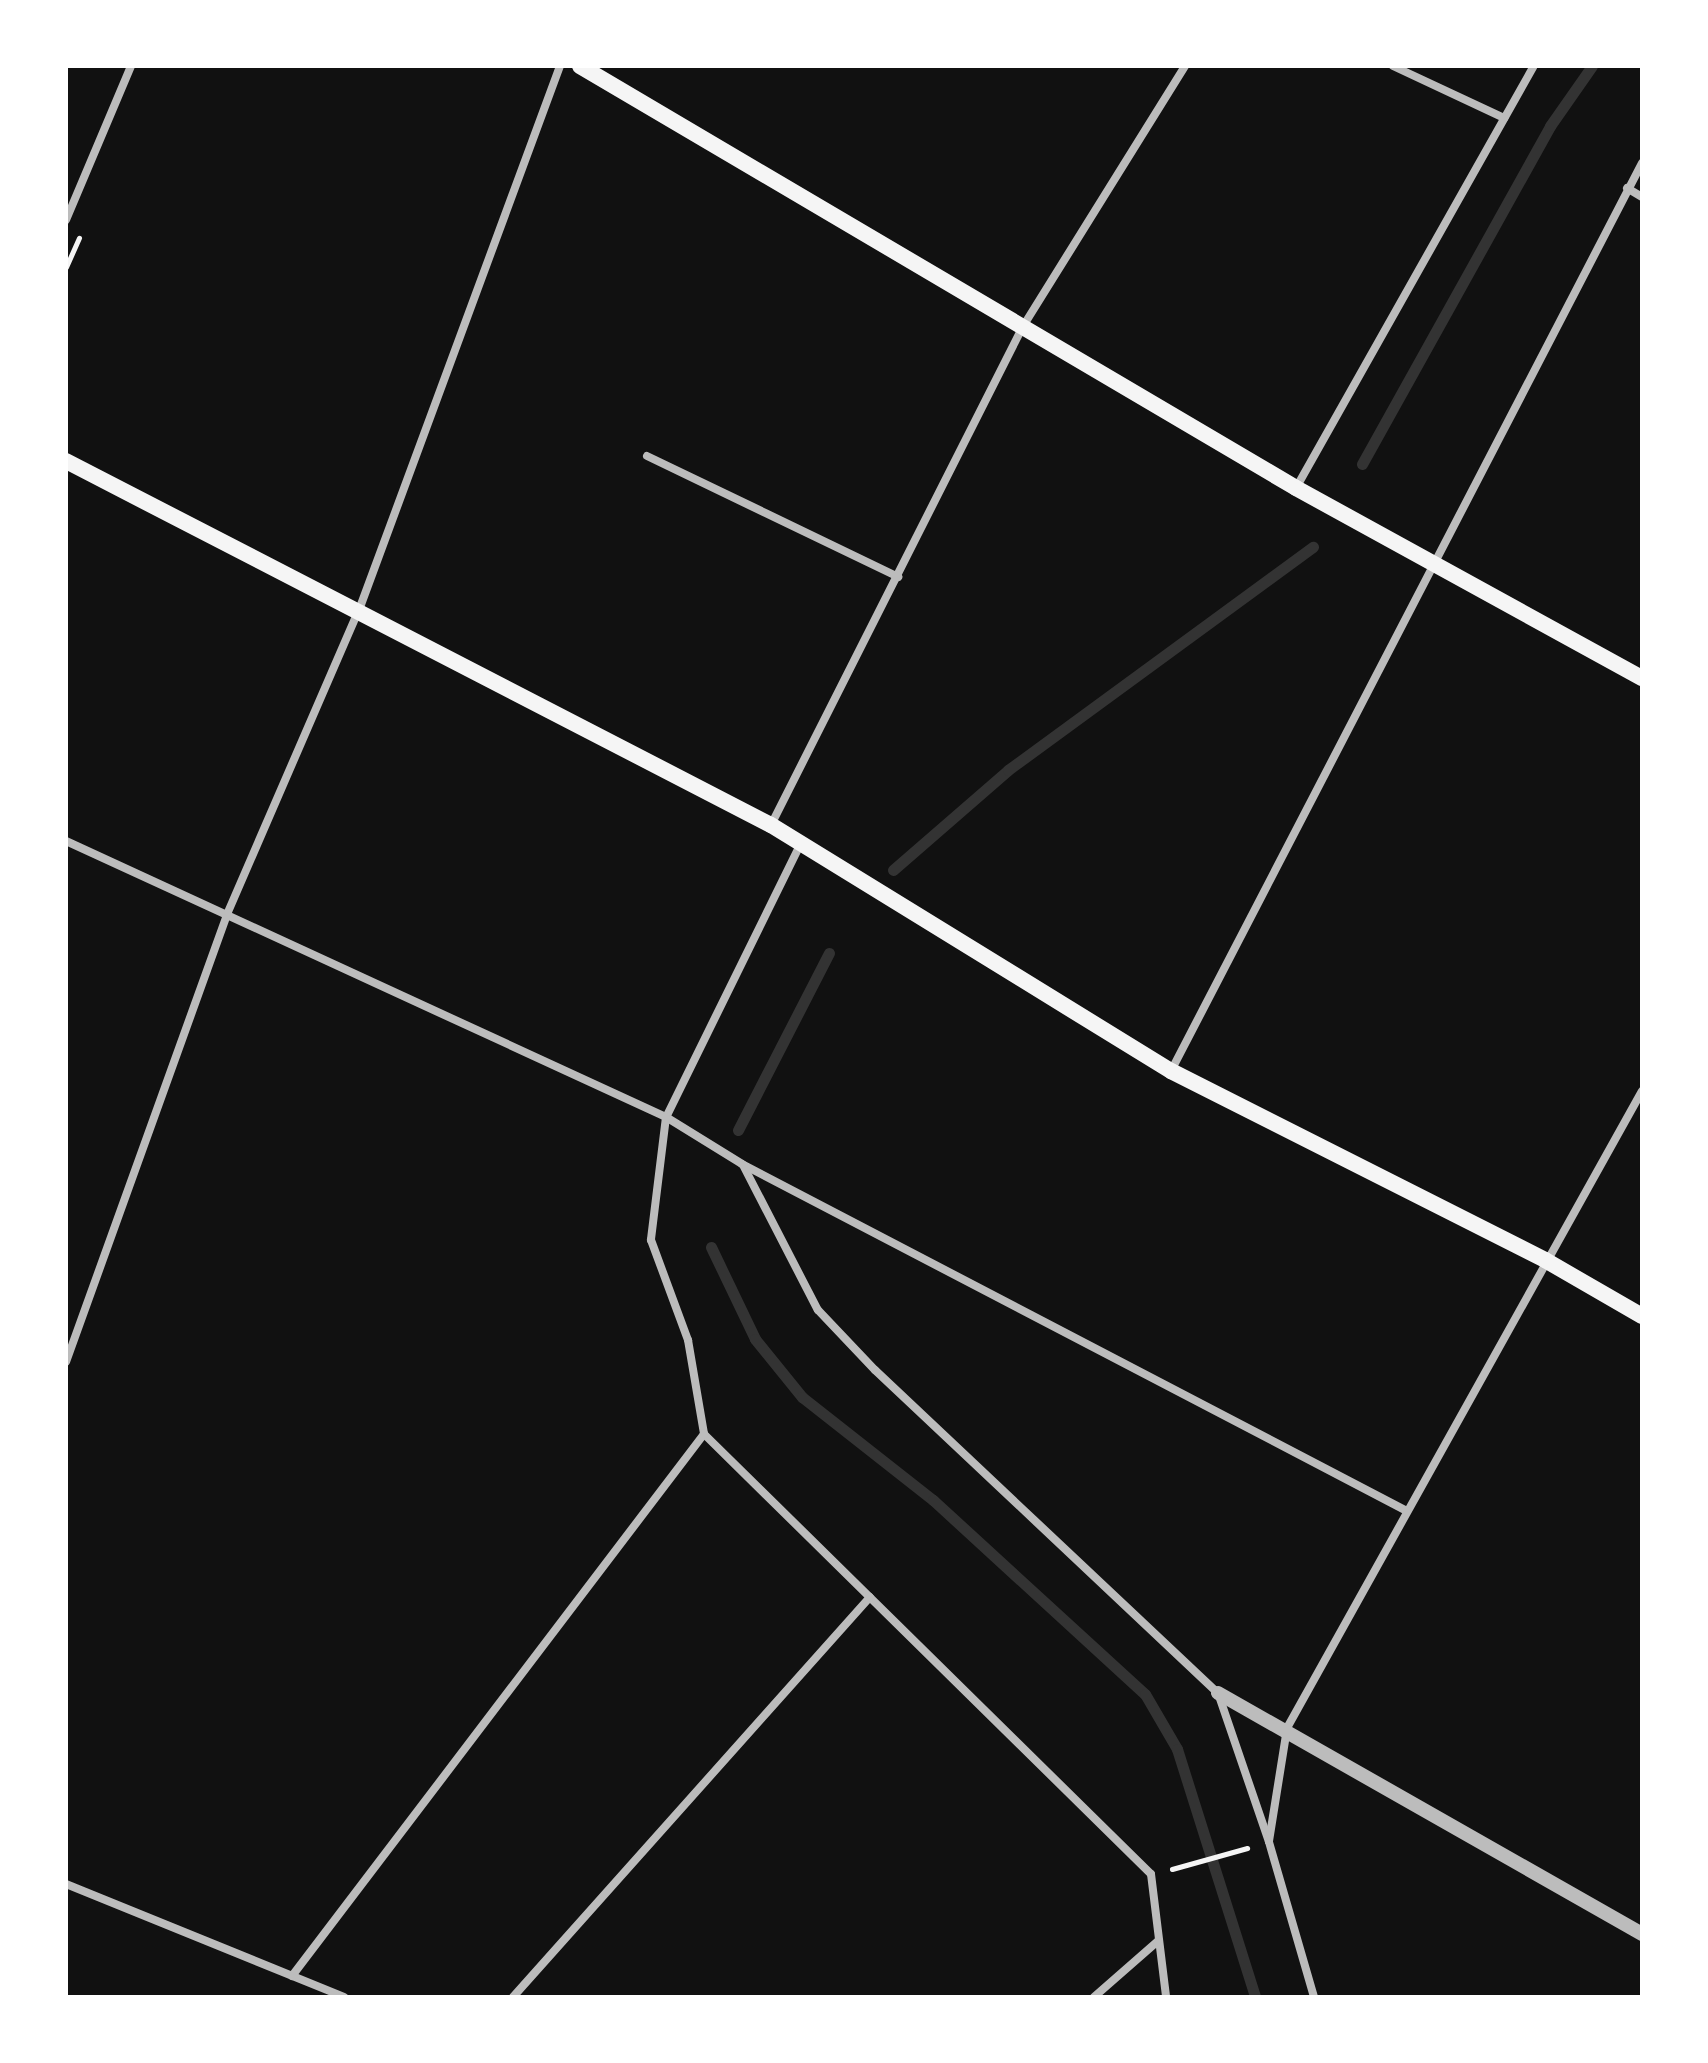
<!DOCTYPE html>
<style>
body{margin:0}
#map{position:relative;width:1708px;height:2063px;overflow:hidden;background:#111;font-family:Helvetica,sans-serif}
div>[style]{position:absolute}
[style*='--x']{left:calc(var(--x)*1px);top:calc(var(--y)*1px);width:calc(var(--w)*1px);rotate:calc(var(--a)*1deg)}
.stream>*{height:11px;margin:-5.5px;padding:0 5.5px;transform-origin:5.5px;border-radius:5.5px;background:#333}
.path>*{height:5px;margin:-2.5px;padding:0 2.5px;transform-origin:2.5px;border-radius:2.5px;background:#f5f5f5}
.minor>*{height:8px;margin:-4px;padding:0 4px;transform-origin:4px;border-radius:4px;background:#bcbcbc}
.tertiary>*{height:14px;margin:-7px;padding:0 7px;transform-origin:7px;border-radius:7px;background:#bcbcbc}
.secondary>*{height:16px;margin:-8px;padding:0 8px;transform-origin:8px;border-radius:8px;background:#f5f5f5}
span{translate:-50% -50%;white-space:nowrap;text-align:center;line-height:1.15;-webkit-text-stroke:8px #fff;paint-order:stroke}
.frame{position:absolute;inset:0;border:68px solid #fff;pointer-events:none}
</style>
<div id="map">
<div class="stream">
<i style="--x:1362;--y:464;--w:387;--a:-60.9"></i>
<i style="--x:1550;--y:126;--w:73;--a:-55"></i>
<i style="--x:893;--y:870;--w:152;--a:-41"></i>
<i style="--x:1008;--y:770;--w:378;--a:-36.2"></i>
<i style="--x:738;--y:1130;--w:199;--a:-62.8"></i>
<i style="--x:711;--y:1247;--w:102;--a:64.4"></i>
<i style="--x:755;--y:1339;--w:75;--a:51"></i>
<i style="--x:802;--y:1397;--w:167;--a:38.2"></i>
<i style="--x:933;--y:1500;--w:287;--a:42.5"></i>
<i style="--x:1145;--y:1694;--w:64;--a:59.8"></i>
<i style="--x:1177;--y:1749;--w:260;--a:72.5"></i>
</div>
<div class="path">
<i style="--x:66;--y:267;--w:32;--a:-66"></i>
<i style="--x:1172;--y:1869;--w:78;--a:-15.6"></i>
</div>
<div class="minor">
<i style="--x:1393;--y:66;--w:123;--a:25.1"></i>
<i style="--x:1627;--y:188;--w:17;--a:31"></i>
<i style="--x:66;--y:220;--w:167;--a:-67.1"></i>
<i style="--x:647;--y:456;--w:279;--a:25.7"></i>
<i style="--x:1296;--y:488;--w:484;--a:-60.6"></i>
<i style="--x:771;--y:825;--w:557;--a:-63.2"></i>
<i style="--x:1022;--y:328;--w:309;--a:-58.1"></i>
<i style="--x:66;--y:841;--w:660;--a:24.7"></i>
<i style="--x:666;--y:1117;--w:89;--a:31.7"></i>
<i style="--x:742;--y:1164;--w:748;--a:27.56"></i>
<i style="--x:801;--y:843;--w:305;--a:116.2"></i>
<i style="--x:666;--y:1117;--w:124;--a:97"></i>
<i style="--x:651;--y:1240;--w:107;--a:69.7"></i>
<i style="--x:688;--y:1340;--w:95;--a:80.3"></i>
<i style="--x:704;--y:1434;--w:627;--a:44.55"></i>
<i style="--x:1151;--y:1874;--w:124;--a:83"></i>
<i style="--x:1171;--y:1071;--w:1023;--a:-62.58"></i>
<i style="--x:743;--y:1165;--w:163;--a:62.7"></i>
<i style="--x:818;--y:1310;--w:83;--a:46.5"></i>
<i style="--x:875;--y:1370;--w:471;--a:43.3"></i>
<i style="--x:1218;--y:1693;--w:157;--a:71.1"></i>
<i style="--x:1269;--y:1842;--w:161;--a:73.8"></i>
<i style="--x:66;--y:1362;--w:478;--a:-70.2"></i>
<i style="--x:228;--y:912;--w:329;--a:-66.6"></i>
<i style="--x:359;--y:610;--w:580;--a:-69.72"></i>
<i style="--x:1269;--y:1841;--w:114;--a:-80.9"></i>
<i style="--x:1287;--y:1728;--w:729;--a:-60.87"></i>
<i style="--x:66;--y:1884;--w:300;--a:22.1"></i>
<i style="--x:292;--y:1976;--w:681;--a:-52.76"></i>
<i style="--x:513;--y:1997;--w:536;--a:-48.25"></i>
<i style="--x:1094;--y:1997;--w:85;--a:-41.2"></i>
</div>
<div class="tertiary">
<i style="--x:1218;--y:1693;--w:488;--a:29.6"></i>
</div>
<div class="secondary">
<i style="--x:580;--y:66;--w:831;--a:30.51"></i>
<i style="--x:1296;--y:488;--w:395;--a:28.8"></i>
<i style="--x:66;--y:461;--w:793;--a:27.31"></i>
<i style="--x:771;--y:825;--w:470;--a:31.6"></i>
<i style="--x:1171;--y:1071;--w:419;--a:26.8"></i>
<i style="--x:1545;--y:1260;--w:112;--a:30"></i>
</div>
<div class="frame"></div>
</div>
